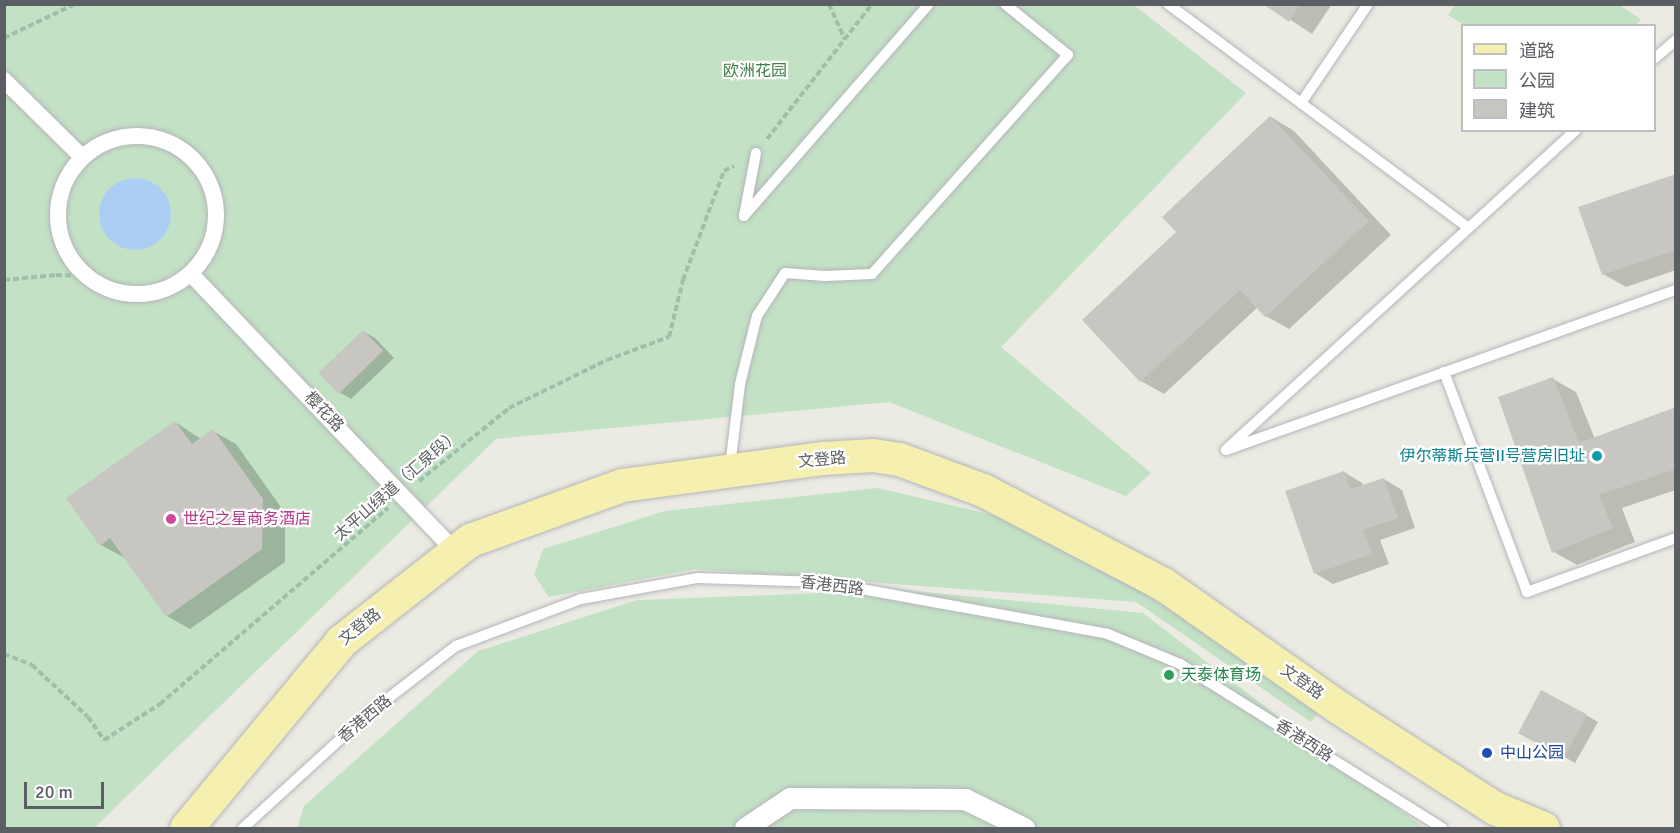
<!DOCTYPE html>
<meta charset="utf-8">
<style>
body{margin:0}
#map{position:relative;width:1680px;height:833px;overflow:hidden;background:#ecebe3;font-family:Signika,"Noto Sans SC",sans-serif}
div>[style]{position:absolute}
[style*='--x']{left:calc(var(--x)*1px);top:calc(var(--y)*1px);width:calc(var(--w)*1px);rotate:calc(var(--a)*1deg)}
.green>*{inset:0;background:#c3e1c5}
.water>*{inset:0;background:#abcff4}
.round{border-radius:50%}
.shadow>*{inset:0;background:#0003}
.building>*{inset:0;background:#c8c6c0;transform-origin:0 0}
.path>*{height:4px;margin-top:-2px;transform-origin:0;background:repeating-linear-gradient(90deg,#9cc1aa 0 6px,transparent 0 9px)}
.roads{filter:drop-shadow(0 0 2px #b4b5b9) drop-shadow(0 0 2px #b4b5b9)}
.service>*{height:10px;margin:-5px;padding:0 5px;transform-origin:5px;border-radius:5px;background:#fff}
.pedestrian>*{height:16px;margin:-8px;padding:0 8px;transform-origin:8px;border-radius:8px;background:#fff}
.pedestrian>.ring{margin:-8px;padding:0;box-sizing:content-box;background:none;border:16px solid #fff;border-radius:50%}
.minor>*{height:21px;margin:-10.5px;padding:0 10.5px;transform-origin:10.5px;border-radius:10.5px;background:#fff}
.primary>*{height:33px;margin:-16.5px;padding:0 16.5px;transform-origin:16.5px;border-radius:16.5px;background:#f5efb0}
.dots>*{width:16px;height:16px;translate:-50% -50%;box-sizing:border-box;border:3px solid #fff;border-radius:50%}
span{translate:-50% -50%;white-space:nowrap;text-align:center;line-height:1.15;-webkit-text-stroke:4.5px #fff;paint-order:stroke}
.park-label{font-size:16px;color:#3f7e47}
.street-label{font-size:16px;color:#5b5e62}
.culture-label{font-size:16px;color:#0d838f}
.right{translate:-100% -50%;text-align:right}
.hotel-label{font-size:16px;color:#b23c85}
.left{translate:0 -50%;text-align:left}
.leisure-label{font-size:16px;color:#27864d}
.transit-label{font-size:16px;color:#164399}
.frame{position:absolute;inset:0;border:6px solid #5b5e62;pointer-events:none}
.legend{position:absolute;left:1461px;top:24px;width:195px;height:108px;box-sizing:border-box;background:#fff;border:2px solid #bdbfc0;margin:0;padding:8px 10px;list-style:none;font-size:18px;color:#5b5e62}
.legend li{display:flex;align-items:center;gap:12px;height:30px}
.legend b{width:30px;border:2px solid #bdbfc0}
.scale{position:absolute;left:24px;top:782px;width:80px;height:27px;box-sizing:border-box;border:3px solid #5b5e62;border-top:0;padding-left:8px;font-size:18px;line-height:21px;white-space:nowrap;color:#5b5e62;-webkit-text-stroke:4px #fff;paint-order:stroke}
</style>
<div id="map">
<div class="green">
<i style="clip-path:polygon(5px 5px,1134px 5px,1246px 93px,1001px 347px,1151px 473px,1126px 496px,889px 402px,496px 439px,94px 828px,5px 828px)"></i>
<i style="clip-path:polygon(1619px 5px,1641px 19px,1636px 25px,1464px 25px,1448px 15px,1455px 5px)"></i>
<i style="clip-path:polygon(878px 488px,1005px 518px,1139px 590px,1324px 705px,1311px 722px,1136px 602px,695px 569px,549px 597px,534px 575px,543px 549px,665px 511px)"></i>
<i style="clip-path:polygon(903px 590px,1143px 613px,1424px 828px,297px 828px,304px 806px,478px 651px,637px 600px)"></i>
</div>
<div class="water">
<i class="round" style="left:99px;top:178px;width:72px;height:72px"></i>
</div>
<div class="shadow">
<i style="clip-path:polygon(1266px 4px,1332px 4px,1312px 34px)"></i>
<i style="clip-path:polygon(1271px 117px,1294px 131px,1391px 235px,1289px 329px,1266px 316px,1258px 307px,1164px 394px,1141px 381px)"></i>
<i style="clip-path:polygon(1676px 175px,1676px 270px,1626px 287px,1603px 274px)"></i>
<i style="clip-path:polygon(363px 331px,375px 338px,394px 358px,351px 399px,339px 392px)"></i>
<i style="clip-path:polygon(1553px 379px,1576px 392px,1595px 439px,1676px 409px,1676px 490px,1622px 508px,1635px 542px,1577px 565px,1554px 552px)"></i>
<i style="clip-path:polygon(175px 422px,201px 439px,213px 431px,236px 444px,285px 513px,285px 562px,190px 629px,167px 616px,125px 558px,101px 545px)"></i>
<i style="clip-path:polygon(1344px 472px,1362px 483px,1363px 486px,1384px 479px,1402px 490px,1415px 528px,1380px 540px,1389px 564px,1333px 584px,1315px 573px)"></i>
<i style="clip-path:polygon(1586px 715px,1598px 722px,1575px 763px,1520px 732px)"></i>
</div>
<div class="building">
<i style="clip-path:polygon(1263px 4px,1300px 4px,1289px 22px)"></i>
<i style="clip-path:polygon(1270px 116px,1369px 221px,1265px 317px,1240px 290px,1140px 382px,1082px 320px,1176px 232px,1162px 217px)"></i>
<i style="clip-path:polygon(1676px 174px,1676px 250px,1602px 275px,1578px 207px)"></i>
<i style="left:363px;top:330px;width:29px;height:62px;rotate:46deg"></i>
<i style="clip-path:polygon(1553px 377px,1579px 443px,1676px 407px,1676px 469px,1599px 495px,1613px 528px,1552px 553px,1498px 397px)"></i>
<i style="clip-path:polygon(175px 421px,192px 444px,213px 429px,263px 499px,262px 549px,166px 617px,110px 538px,100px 546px,66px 498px)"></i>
<i style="clip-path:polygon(1344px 471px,1350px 489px,1384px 478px,1398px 518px,1363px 530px,1372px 554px,1314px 574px,1285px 491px)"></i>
<i style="left:1541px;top:690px;width:52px;height:49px;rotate:28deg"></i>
</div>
<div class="path">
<i style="--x:829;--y:4;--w:39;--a:66"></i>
<i style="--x:4;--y:38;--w:79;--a:-25.6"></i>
<i style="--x:767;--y:139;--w:171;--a:-52.1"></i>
<i style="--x:4;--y:280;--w:52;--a:-5.5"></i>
<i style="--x:56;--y:275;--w:30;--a:2"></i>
<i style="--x:419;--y:481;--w:116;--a:-39"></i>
<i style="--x:509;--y:408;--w:109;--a:-26.1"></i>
<i style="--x:607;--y:360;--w:66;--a:-20.4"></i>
<i style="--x:669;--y:337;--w:59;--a:-76.2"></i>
<i style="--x:683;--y:280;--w:116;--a:-69.4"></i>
<i style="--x:724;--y:171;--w:11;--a:-27"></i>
<i style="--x:4;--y:654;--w:30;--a:21"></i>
<i style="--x:32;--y:665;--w:76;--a:42.9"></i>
<i style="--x:88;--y:717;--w:28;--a:55"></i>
<i style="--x:104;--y:740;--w:67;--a:-32.7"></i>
<i style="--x:160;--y:704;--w:301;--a:-40.7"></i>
</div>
<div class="roads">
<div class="service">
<i style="--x:1168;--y:4;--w:375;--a:36.7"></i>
<i style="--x:1654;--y:59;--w:29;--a:-41"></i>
<i style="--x:1301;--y:103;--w:120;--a:-55.9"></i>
<i style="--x:1576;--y:130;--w:474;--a:137.6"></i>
<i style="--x:1226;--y:450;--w:478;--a:-19.6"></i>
<i style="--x:756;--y:153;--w:64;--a:100.8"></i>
<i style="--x:744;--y:216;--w:281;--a:-48.9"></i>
<i style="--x:1444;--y:372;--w:235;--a:69.3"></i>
<i style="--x:1527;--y:592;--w:158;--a:-19.9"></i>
<i style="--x:730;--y:467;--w:84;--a:-83.1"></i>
<i style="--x:740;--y:384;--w:70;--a:-76"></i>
<i style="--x:757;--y:316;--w:51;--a:-56.9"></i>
<i style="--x:785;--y:273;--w:40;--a:4.3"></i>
<i style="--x:825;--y:276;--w:47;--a:-2.4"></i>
<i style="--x:872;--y:274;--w:294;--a:-48.2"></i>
<i style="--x:1068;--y:55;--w:81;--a:-141"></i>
<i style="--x:243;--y:828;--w:169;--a:-42.4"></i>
<i style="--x:368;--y:714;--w:111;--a:-37.7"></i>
<i style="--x:456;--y:646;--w:134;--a:-20.6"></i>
<i style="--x:581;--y:599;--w:119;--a:-10.2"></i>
<i style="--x:698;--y:578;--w:125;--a:1.8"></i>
<i style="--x:823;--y:582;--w:290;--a:10.3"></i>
<i style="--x:1108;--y:634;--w:78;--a:22.6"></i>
<i style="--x:1180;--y:664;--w:309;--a:32"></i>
</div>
<div class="pedestrian">
<i style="--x:4;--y:80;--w:110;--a:44.6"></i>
<i class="ring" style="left:58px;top:136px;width:142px;height:142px"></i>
<i style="--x:191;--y:274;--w:384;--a:46.4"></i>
</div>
<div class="minor">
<i style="--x:745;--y:828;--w:54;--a:-33.7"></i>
<i style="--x:790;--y:798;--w:175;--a:0.3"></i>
<i style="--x:965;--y:799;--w:66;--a:26.2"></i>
</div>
<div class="primary">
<i style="--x:186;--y:828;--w:243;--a:-50.3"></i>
<i style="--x:341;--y:641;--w:164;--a:-38.1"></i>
<i style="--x:470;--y:540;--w:162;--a:-19.9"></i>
<i style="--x:622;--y:485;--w:203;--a:-7.7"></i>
<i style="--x:823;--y:458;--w:50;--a:-3.4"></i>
<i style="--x:873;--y:455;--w:26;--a:9"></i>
<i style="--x:899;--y:459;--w:90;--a:20.3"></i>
<i style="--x:983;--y:490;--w:203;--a:27.6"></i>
<i style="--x:1163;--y:584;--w:214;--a:35.1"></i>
<i style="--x:1338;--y:707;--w:187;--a:32.8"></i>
<i style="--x:1495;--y:808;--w:52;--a:22.6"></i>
</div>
</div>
<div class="dots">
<i style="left:1597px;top:456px;background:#0f9aa8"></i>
<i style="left:171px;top:519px;background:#d1479c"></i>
<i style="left:1169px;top:675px;background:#2e9e5b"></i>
<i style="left:1487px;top:753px;background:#1a4fb4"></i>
</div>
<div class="park-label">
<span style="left:755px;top:71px">欧洲花园</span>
</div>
<div class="street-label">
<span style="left:324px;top:412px;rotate:46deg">樱花路</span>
<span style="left:822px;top:460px;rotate:-5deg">文登路</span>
<span style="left:397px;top:485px;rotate:-41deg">太平山绿道（汇泉段）</span>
<span style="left:832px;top:586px;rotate:7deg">香港西路</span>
<span style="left:360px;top:627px;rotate:-39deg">文登路</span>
<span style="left:1302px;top:682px;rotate:35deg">文登路</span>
<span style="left:365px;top:719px;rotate:-40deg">香港西路</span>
<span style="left:1304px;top:741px;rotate:32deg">香港西路</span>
</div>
<div class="culture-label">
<span class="right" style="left:1585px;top:456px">伊尔蒂斯兵营II号营房旧址</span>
</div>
<div class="hotel-label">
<span class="left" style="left:183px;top:519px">世纪之星商务酒店</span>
</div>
<div class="leisure-label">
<span class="left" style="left:1181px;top:675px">天泰体育场</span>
</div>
<div class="transit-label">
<span class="left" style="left:1500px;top:753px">中山公园</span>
</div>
<div class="frame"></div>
<ul class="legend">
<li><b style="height:8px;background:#f5efb0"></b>道路</li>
<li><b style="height:16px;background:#c3e1c5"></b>公园</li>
<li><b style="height:16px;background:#c8c6c0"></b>建筑</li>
</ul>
<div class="scale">20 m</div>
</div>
